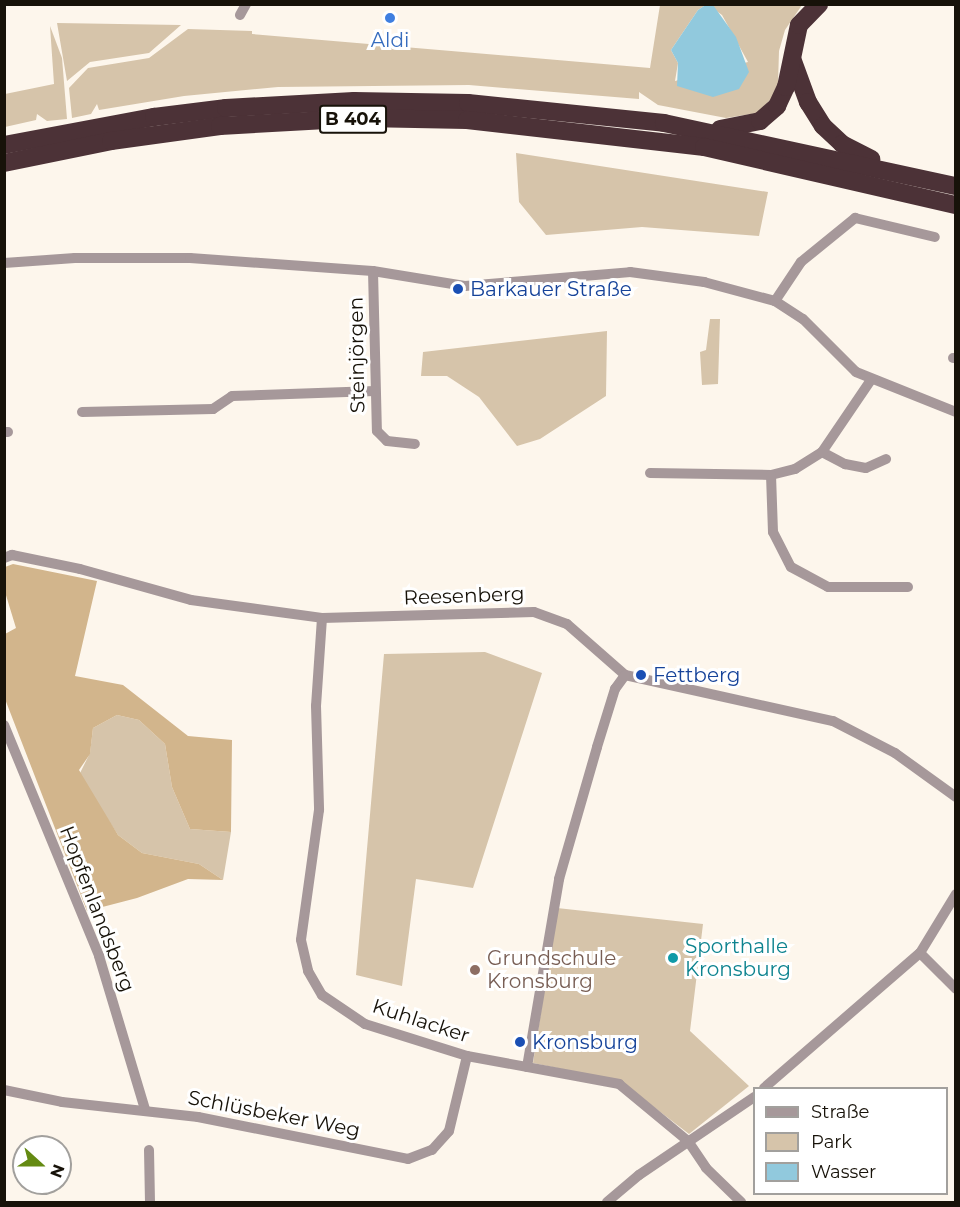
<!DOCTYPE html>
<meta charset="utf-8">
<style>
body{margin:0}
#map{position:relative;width:960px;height:1207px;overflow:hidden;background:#fdf6ec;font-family:Montserrat,sans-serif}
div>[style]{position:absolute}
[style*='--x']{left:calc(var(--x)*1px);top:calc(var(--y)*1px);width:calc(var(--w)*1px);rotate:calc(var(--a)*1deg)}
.green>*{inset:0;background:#d6c4aa}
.forest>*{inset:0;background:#d2b58c}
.water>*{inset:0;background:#91c9dd}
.street>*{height:10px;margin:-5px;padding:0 5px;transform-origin:5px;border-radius:5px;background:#a6989a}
.highway>*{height:18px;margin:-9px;padding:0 9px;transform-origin:9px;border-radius:9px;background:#4c3237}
.dots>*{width:16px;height:16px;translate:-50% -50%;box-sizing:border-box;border:3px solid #fff;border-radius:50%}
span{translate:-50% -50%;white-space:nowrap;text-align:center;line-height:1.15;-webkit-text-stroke:6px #fff;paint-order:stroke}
.shield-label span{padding:2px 4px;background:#fff;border:2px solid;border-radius:4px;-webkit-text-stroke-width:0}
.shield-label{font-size:18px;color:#171209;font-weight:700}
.shop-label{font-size:20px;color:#366cbe}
.transit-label{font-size:20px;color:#164399}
.left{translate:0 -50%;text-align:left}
.street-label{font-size:20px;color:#171209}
.culture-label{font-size:20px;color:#0d838f}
.education-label{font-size:20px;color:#785e54}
.frame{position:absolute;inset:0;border:6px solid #171209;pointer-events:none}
.legend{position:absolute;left:753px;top:1087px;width:195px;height:108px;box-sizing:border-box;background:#fff;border:2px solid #a2a09d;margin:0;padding:8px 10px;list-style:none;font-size:18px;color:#171209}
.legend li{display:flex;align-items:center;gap:12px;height:30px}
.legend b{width:30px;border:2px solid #a2a09d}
.north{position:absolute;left:12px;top:1135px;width:60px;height:60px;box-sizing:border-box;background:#fff;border:2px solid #a2a09d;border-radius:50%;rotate:111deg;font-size:16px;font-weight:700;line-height:24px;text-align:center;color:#171209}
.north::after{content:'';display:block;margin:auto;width:21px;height:27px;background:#648a12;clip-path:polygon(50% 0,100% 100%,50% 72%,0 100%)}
</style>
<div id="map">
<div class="green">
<i style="clip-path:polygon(707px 4px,698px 10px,671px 50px,678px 63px,675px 81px,748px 62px,722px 15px,708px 5px,802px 5px,785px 30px,779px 51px,778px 84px,771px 99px,757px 113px,726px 118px,658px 105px,639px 92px,639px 99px,469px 85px,278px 87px,184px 96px,99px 110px,97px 104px,91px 114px,72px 118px,69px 88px,88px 68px,149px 58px,188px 29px,252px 31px,252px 34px,650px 68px,660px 5px)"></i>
<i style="clip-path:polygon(57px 23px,181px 25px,149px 53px,90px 62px,67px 81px)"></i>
<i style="clip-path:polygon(50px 26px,62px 58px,67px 119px,47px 121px,37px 114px,36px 120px,5px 127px,5px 94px,54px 84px)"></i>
<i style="clip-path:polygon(516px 153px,768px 192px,759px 236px,642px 227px,546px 235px,519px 202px)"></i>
<i style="clip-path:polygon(710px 319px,720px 319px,718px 384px,702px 385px,700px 352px,706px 350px)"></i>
<i style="clip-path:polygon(607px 331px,606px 396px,540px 439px,517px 446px,479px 397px,447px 376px,421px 376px,423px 352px)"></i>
<i style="clip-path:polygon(485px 652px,542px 673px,473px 888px,416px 879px,402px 986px,356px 975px,384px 654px)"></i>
<i style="clip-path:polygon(117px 715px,139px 720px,165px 744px,172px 787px,190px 829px,231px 832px,223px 880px,199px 864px,142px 853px,118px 835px,79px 775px,90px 753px,93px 728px)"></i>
<i style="clip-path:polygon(557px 908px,703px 924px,690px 1031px,749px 1086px,689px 1134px,620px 1081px,533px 1063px)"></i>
</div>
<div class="forest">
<i style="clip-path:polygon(13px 564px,97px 581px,75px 676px,123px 685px,188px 736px,232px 740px,231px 832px,190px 829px,172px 787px,165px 744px,139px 720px,117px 715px,93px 728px,90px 754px,79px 770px,118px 835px,142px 853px,199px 864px,223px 880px,188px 879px,137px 898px,87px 911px,5px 699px,5px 634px,16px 628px,5px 592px,5px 567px)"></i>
</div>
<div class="water">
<i style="clip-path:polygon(707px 4px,713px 5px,736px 37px,749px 72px,739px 89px,713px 97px,677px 86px,678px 63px,671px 50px,698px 10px)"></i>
</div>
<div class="street">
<i style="--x:240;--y:15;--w:13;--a:-61"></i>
<i style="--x:4;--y:263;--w:71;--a:-4"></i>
<i style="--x:75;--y:258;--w:115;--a:0"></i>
<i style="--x:190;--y:258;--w:183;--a:4.1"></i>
<i style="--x:373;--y:271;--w:93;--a:9.3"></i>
<i style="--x:465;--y:286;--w:166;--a:-4.8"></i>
<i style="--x:630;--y:272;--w:75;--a:7.7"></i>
<i style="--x:704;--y:282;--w:73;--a:15"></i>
<i style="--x:775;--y:301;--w:33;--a:33"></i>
<i style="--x:803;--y:319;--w:75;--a:45"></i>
<i style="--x:856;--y:372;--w:108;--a:21.8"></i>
<i style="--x:373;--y:271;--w:160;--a:88.6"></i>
<i style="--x:377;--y:431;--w:14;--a:45"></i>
<i style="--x:387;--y:441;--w:28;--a:6"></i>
<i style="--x:775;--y:301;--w:47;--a:-56.3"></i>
<i style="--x:801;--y:262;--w:70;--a:-39.2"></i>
<i style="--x:855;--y:218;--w:82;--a:13.4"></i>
<i style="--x:953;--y:358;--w:3;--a:0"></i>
<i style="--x:82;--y:412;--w:131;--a:-1.3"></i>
<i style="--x:213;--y:409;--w:23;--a:-34"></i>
<i style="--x:232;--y:396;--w:143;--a:-2"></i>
<i style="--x:4;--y:432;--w:4;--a:0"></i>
<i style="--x:822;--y:452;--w:26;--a:28"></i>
<i style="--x:845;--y:464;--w:21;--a:11"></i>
<i style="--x:866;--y:468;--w:22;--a:-24"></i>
<i style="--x:650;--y:473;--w:121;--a:0.9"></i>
<i style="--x:771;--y:475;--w:25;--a:-14"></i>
<i style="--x:795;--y:469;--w:32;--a:-32"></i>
<i style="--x:822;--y:452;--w:87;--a:-55.8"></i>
<i style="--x:771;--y:475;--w:57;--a:88"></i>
<i style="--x:773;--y:532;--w:39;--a:63"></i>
<i style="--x:791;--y:567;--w:42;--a:28.4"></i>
<i style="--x:828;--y:587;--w:80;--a:0"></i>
<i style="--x:4;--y:558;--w:9;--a:-21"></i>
<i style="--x:12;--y:555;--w:69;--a:11.6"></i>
<i style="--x:80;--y:569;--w:115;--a:15.6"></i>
<i style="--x:191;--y:600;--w:132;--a:7.8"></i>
<i style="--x:322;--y:618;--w:212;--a:-1.6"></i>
<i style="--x:534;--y:612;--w:35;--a:20"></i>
<i style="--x:567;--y:624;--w:77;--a:41.3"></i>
<i style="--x:625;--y:675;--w:213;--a:12.5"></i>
<i style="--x:833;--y:721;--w:70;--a:27.3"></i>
<i style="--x:895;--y:753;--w:75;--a:35.8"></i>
<i style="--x:322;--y:618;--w:88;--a:93.9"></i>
<i style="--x:316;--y:706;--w:104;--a:88.3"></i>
<i style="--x:319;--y:810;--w:131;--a:97.9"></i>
<i style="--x:301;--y:940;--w:32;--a:77"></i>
<i style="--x:308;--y:971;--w:28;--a:60"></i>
<i style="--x:322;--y:995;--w:52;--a:34"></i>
<i style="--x:365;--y:1024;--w:107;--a:17.4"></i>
<i style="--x:467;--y:1056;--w:155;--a:10.4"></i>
<i style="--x:619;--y:1084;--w:89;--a:39.6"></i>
<i style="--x:688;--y:1141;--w:32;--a:56"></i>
<i style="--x:706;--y:1168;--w:49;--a:44.2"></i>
<i style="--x:4;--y:725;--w:250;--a:67.6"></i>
<i style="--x:99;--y:956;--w:160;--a:73.3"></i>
<i style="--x:920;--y:953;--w:51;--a:45"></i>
<i style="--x:527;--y:1067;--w:191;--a:-80.3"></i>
<i style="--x:559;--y:879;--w:137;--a:-73.9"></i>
<i style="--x:597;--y:747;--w:61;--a:-72.8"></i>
<i style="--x:615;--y:689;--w:17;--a:-54"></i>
<i style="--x:764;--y:1088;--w:206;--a:-40.9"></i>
<i style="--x:920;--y:953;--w:69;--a:-58.6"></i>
<i style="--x:4;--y:1090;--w:59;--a:11.7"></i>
<i style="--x:62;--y:1102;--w:137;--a:6.3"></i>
<i style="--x:198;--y:1117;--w:214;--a:11.3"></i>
<i style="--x:408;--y:1159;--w:26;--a:-21"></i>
<i style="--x:432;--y:1150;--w:25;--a:-48"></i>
<i style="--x:449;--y:1131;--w:77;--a:-76.5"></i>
<i style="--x:149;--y:1150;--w:52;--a:88.9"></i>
<i style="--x:607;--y:1202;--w:42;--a:-40.2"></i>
<i style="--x:639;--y:1175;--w:139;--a:-34.1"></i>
</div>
<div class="highway">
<i style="--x:793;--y:61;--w:44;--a:69.9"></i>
<i style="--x:808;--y:102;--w:28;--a:58"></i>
<i style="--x:823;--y:126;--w:26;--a:43"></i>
<i style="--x:842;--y:144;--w:33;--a:27"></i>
<i style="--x:720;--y:129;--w:41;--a:-11.3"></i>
<i style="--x:760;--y:121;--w:23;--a:-41"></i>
<i style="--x:777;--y:106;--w:21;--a:-65"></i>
<i style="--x:786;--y:87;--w:63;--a:-78.2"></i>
<i style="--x:799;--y:25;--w:29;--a:-46"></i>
<i style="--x:4;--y:145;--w:153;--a:-10.6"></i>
<i style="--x:154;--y:117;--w:73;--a:-7.1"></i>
<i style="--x:226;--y:108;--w:128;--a:-3.1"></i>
<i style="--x:354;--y:101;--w:114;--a:1"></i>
<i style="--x:468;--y:103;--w:197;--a:5.8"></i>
<i style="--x:664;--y:123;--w:299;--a:12.2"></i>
<i style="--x:4;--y:163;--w:109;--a:-11.6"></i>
<i style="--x:111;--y:141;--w:110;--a:-7.8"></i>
<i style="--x:220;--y:126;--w:143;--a:-3.2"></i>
<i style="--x:363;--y:118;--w:104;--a:1.1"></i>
<i style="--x:467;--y:120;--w:239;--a:6.5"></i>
<i style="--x:704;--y:147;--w:259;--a:13"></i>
</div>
<div class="dots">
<i style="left:390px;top:18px;background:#3f7fe0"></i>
<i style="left:458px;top:289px;background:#1a4fb4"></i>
<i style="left:641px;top:675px;background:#1a4fb4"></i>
<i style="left:673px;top:958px;background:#0f9aa8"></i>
<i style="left:475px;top:970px;background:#8d6e63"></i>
<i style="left:520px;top:1042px;background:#1a4fb4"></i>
</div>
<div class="shield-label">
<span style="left:353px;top:119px">B 404</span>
</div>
<div class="shop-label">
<span style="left:390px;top:40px">Aldi</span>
</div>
<div class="transit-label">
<span class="left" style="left:470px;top:289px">Barkauer Straße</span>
<span class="left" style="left:653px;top:675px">Fettberg</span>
<span class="left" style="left:532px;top:1042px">Kronsburg</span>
</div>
<div class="street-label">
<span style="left:357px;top:355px;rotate:-91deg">Steinjörgen</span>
<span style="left:464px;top:596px;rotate:-2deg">Reesenberg</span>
<span style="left:97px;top:909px;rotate:69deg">Hopfenlandsberg</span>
<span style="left:421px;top:1021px;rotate:18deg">Kuhlacker</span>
<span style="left:274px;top:1114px;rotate:11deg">Schlüsbeker Weg</span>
</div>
<div class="culture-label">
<span class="left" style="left:685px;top:958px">Sporthalle<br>Kronsburg</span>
</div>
<div class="education-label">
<span class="left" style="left:487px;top:970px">Grundschule<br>Kronsburg</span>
</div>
<div class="frame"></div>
<ul class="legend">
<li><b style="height:8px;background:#a6989a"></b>Straße</li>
<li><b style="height:16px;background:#d6c4aa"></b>Park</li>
<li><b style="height:16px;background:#91c9dd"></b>Wasser</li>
</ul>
<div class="north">N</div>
</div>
